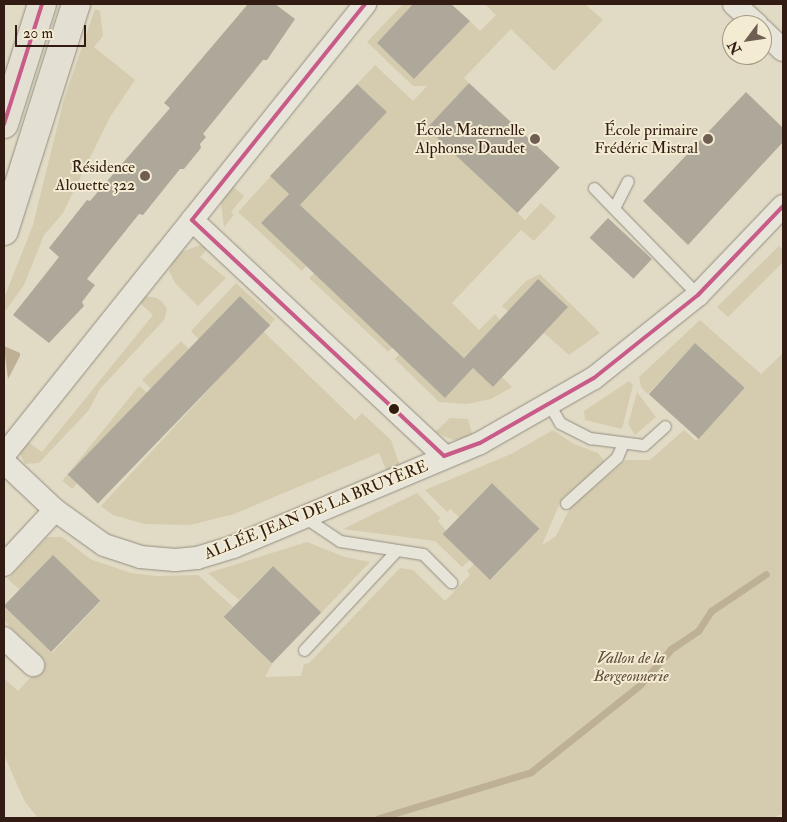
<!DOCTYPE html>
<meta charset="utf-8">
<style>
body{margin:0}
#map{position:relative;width:787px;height:822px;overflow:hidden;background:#e1dbc5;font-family:"IM FELL Double Pica",serif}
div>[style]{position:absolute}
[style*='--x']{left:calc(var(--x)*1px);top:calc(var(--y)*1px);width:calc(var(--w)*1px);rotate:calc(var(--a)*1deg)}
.green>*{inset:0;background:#d5ccaf;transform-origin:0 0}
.water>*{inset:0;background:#bdb095}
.stream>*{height:7px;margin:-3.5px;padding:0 3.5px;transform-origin:3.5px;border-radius:3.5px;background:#bdb095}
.building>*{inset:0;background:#aea89a;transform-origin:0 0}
.roads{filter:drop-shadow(0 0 1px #938d80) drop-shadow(0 0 1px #938d80)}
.lane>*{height:11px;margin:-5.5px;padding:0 5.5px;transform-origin:5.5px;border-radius:5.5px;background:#e7e4d9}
.street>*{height:22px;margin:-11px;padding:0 11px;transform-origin:11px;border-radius:11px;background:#e7e4d9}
.primary>*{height:28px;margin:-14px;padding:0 14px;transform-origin:14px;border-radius:14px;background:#e3dfd3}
.bus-1>*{height:4px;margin:-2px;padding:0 2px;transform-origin:2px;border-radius:2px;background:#c95b89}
.dots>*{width:14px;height:14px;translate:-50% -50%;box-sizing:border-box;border:2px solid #f3ecd2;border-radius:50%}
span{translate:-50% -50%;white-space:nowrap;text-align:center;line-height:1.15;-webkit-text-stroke:4px #f3ecd2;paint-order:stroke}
.poi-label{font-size:16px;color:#321b12}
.right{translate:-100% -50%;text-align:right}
.street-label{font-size:16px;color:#321b12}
.park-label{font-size:16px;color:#604c3c;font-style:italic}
.frame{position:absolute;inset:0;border:5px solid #321b12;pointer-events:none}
.north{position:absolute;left:722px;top:15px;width:50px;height:50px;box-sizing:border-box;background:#f3ecd2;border:1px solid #a69885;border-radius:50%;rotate:239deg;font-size:14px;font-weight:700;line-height:20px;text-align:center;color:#321b12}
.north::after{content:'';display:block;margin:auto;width:18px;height:22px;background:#6f5e51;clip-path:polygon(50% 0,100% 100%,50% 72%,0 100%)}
.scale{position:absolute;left:15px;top:25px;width:71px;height:22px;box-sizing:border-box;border:2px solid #321b12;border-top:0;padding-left:6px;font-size:15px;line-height:18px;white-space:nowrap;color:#321b12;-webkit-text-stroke:4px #f3ecd2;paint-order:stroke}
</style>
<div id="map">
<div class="green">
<i style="clip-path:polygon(403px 4px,413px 4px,377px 43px,414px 79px,470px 21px,480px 31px,496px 15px,485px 4px,585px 4px,603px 20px,554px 71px,511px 29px,464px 78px,469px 83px,427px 128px,525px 220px,541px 203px,556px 217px,534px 241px,521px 230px,452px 303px,479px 330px,495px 314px,500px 320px,464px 358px,300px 205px,387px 112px,357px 84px,375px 65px,413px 101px,427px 86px,413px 86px,367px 42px)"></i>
<i style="clip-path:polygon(95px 9px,100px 11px,103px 36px,94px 47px,135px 80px,110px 117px,63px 213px,44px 235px,24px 285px,4px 313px,4px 298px,33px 225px,64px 99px)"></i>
<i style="clip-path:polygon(271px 176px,289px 194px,261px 223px,306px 266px,302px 271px,238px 212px)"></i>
<i style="clip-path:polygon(231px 185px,244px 196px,231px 212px,234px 215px,224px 227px,221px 203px)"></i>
<i style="clip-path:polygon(200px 245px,208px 248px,200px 257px,226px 278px,198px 306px,175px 283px,169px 271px,176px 254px)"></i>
<i style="clip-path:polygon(779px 246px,783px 250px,783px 262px,728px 317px,717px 307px)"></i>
<i style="left:314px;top:273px;width:108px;height:7px;rotate:43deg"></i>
<i style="clip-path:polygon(540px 274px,600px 333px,569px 355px,544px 333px,567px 307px,508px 311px,502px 306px,526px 281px)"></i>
<i style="clip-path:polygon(236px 283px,275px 319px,270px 325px,240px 296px,199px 340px,191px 331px)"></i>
<i style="clip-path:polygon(145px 296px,157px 298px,162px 302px,167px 309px,164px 320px,100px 389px,89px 410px,39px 463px,25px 464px,20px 454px,27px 441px,42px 452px,153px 315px,139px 302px)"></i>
<i style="clip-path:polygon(700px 320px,761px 374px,783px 353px,783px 814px,772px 818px,38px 818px,25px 802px,4px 755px,4px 678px,18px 691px,46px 661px,4px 621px,4px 607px,52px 653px,101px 601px,53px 556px,20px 590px,8px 579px,47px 537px,62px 537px,90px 559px,131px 573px,157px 576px,198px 575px,233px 607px,224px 618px,272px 664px,265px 677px,301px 676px,304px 664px,309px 663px,400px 568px,413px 570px,445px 601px,470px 575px,467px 571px,474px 564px,491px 580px,539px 529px,492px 483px,459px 517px,450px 509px,447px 512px,425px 490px,511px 454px,553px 430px,574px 444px,598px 453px,605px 462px,562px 498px,542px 545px,556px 536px,570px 508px,626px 460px,650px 460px,684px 430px,696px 441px,745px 388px,695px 343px,648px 394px,641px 387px,639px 377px)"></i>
<i style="clip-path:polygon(263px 331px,355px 420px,362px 413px,391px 440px,400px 466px,387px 472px,379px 453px,234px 514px,190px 525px,145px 524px,113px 515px,101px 506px)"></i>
<i style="left:181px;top:341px;width:13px;height:55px;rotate:45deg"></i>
<i style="clip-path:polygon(399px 354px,445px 398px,473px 368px,493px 387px,502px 377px,512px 387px,491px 399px,467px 404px,439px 402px,395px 359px)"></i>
<i style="clip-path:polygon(629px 381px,633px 385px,622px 429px,585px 420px,584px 411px)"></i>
<i style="left:139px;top:386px;width:13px;height:122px;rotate:39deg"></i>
<i style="clip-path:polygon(637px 392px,656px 417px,635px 435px,628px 424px)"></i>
<i style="clip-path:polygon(450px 418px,468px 419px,473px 437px,453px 440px,435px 432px)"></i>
<i style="clip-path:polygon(417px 493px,440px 518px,438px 521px,470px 560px,462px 567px,435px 541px,343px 529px)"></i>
<i style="clip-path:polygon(307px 542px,345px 557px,370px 562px,321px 613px,273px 566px,239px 600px,208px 573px)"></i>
</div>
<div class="water">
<i style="clip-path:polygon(4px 346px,20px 353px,20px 356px,8px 379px)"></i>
</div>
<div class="stream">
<i style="--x:379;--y:818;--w:159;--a:-16.8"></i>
<i style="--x:531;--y:772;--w:139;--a:-38.6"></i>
<i style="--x:640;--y:685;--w:48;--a:-49.3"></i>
<i style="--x:671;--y:649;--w:32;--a:-34"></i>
<i style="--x:698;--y:631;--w:24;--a:-57"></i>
<i style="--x:711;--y:611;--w:66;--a:-33.9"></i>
</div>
<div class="building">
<i style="clip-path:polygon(248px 4px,275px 4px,295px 19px,267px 60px,263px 60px,203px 134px,206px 137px,200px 144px,201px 148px,184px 169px,180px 169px,143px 215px,139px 214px,87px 279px,95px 285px,82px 302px,84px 306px,49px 343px,13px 315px,59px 257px,49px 248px,87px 200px,90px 201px,170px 108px,164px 103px)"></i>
<i style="clip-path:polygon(413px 4px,451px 4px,470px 21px,414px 79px,377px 43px)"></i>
<i style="left:469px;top:83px;width:124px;height:62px;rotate:43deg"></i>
<i style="clip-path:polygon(357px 84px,387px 112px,300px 205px,464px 358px,538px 279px,568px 307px,493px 387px,473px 368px,445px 398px,261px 223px,289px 194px,270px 176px)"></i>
<i style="clip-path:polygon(746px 92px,783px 128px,783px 142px,688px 245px,643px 201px)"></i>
<i style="left:608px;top:218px;width:60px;height:27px;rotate:43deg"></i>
<i style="left:240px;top:296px;width:42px;height:248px;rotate:44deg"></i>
<i style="left:695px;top:343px;width:67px;height:69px;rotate:42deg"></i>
<i style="left:492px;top:483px;width:66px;height:71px;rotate:44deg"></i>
<i style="left:53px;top:555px;width:66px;height:71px;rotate:44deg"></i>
<i style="left:273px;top:566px;width:67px;height:71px;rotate:44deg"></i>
</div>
<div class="roads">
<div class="lane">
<i style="--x:594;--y:188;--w:149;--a:45.8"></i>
<i style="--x:614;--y:208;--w:30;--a:-63"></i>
<i style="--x:549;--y:404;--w:22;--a:60"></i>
<i style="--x:560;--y:423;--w:34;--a:27"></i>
<i style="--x:590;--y:438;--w:54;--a:7.4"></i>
<i style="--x:644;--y:445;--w:28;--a:-42"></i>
<i style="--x:566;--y:503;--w:69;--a:-42"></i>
<i style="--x:617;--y:457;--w:13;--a:-67"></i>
<i style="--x:304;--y:517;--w:43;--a:33.7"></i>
<i style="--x:340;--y:541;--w:84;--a:8.9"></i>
<i style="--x:423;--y:554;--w:40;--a:45"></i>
<i style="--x:304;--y:650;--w:134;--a:-47.1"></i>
</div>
<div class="street">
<i style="--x:734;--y:4;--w:31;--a:42"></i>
<i style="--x:762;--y:30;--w:29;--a:44"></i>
<i style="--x:192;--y:220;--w:345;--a:43.1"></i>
<i style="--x:4;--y:455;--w:578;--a:-51.32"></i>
<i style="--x:4;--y:462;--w:70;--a:43.3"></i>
<i style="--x:55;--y:510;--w:60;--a:35.5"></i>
<i style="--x:104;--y:545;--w:38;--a:18"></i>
<i style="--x:140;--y:557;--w:35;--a:5"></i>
<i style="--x:175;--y:560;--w:22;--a:-5"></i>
<i style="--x:197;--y:558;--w:38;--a:-17"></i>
<i style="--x:233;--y:547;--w:268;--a:-22.8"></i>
<i style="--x:480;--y:443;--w:131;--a:-29.7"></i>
<i style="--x:594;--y:378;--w:133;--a:-38.6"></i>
<i style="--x:698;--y:295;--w:123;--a:-46.3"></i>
<i style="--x:4;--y:565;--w:75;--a:-47.2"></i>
<i style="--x:4;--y:638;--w:40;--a:43"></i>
</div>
<div class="primary">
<i style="--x:4;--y:124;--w:126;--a:-72.4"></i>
<i style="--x:4;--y:231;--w:238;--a:-72.4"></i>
</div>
</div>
<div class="bus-1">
<i style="--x:4;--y:124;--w:126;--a:-72.4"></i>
<i style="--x:192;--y:220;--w:345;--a:43.1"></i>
<i style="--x:192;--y:220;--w:277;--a:-51.3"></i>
<i style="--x:444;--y:456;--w:38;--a:-20"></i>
<i style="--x:480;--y:443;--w:131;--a:-29.7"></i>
<i style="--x:594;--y:378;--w:133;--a:-38.6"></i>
<i style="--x:698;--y:295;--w:123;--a:-46.3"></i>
</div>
<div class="dots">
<i style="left:535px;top:139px;background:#6f5e51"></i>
<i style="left:708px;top:139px;background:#6f5e51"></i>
<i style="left:145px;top:176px;background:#6f5e51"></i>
<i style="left:394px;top:409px;background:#321b12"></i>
</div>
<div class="poi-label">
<span class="right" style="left:525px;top:139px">École Maternelle<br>Alphonse Daudet</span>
<span class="right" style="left:698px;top:139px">École primaire<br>Frédéric Mistral</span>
<span class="right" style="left:135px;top:176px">Résidence<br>Alouette 322</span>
</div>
<div class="street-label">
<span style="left:316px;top:510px;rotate:-22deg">ALLÉE JEAN DE LA BRUYÈRE</span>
</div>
<div class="park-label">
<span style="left:631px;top:667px">Vallon de la<br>Bergeonnerie</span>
</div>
<div class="frame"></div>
<div class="north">N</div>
<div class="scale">20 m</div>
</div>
